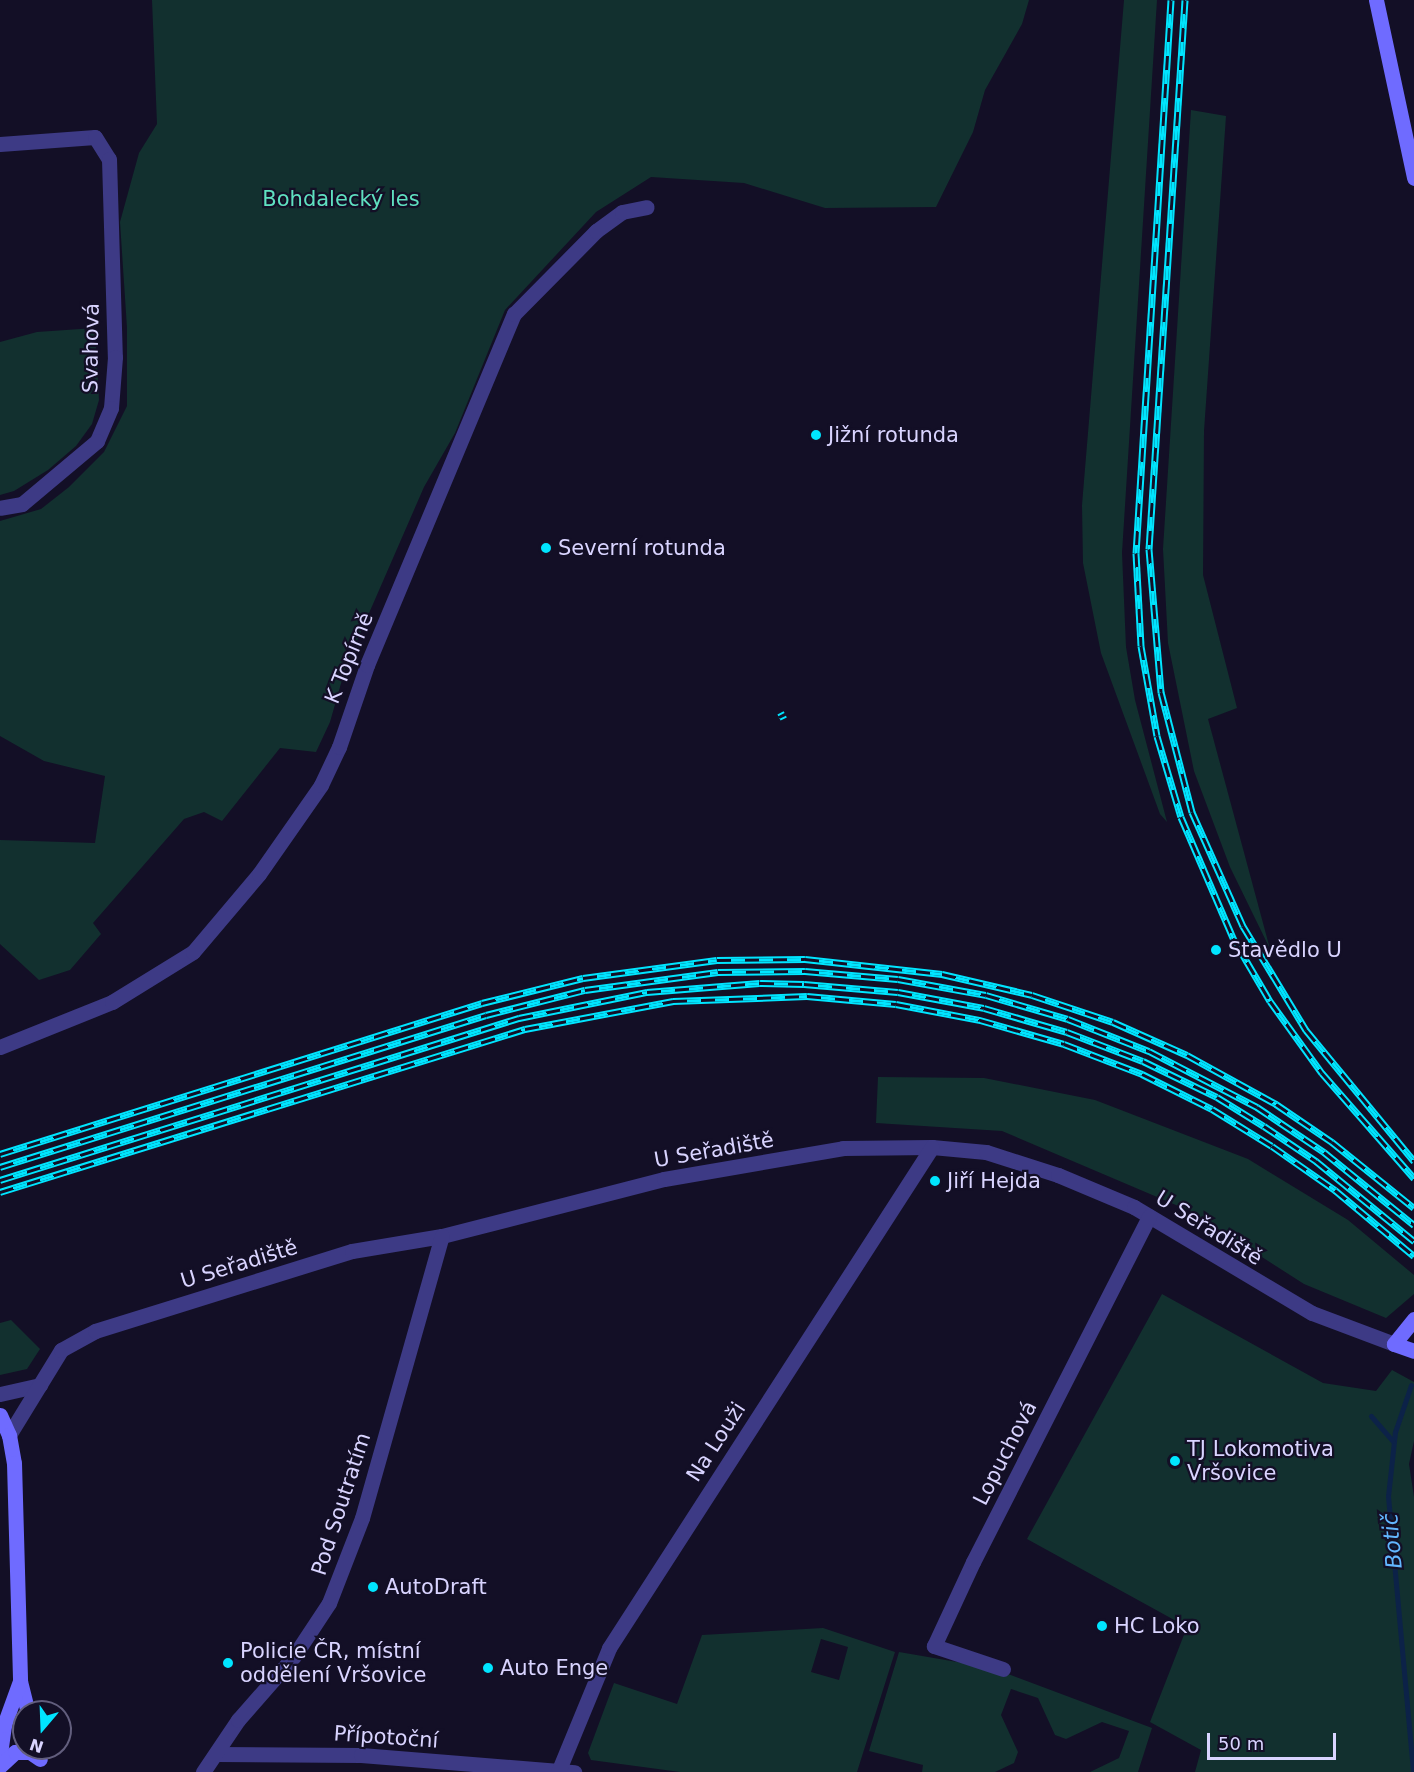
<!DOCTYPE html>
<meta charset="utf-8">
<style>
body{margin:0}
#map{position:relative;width:1414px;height:1772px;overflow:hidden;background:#130f26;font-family:"DejaVu Sans",sans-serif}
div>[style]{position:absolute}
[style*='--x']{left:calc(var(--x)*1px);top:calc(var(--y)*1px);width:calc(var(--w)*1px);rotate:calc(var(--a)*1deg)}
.green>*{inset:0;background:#12302f}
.stream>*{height:5px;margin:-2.5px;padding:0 2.5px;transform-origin:2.5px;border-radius:2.5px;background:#0c2248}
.street>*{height:15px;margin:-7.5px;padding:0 7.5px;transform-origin:7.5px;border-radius:7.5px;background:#3d3a85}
.secondary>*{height:15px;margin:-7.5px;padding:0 7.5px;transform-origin:7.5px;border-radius:7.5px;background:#6f6bff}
.rail>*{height:7px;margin-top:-3.5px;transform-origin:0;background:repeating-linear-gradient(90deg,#130f26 0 14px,#00e5ff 0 28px);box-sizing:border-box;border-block:2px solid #00e5ff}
.dots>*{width:16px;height:16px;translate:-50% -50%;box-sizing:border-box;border:3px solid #130f26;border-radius:50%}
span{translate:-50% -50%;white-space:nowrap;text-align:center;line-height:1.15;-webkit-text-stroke:4.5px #130f26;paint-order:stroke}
.park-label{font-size:21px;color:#5fe0c0}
.street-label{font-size:21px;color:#d9d4ff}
.poi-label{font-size:21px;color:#d9d4ff}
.left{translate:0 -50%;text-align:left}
.water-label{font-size:22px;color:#62b6ff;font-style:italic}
.north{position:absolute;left:12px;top:1700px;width:60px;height:60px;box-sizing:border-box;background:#130f26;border:2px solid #625e7d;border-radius:50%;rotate:199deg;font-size:16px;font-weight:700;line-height:24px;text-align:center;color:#d9d4ff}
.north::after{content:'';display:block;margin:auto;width:21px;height:27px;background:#00e5ff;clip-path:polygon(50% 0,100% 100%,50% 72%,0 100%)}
.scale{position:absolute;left:1207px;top:1733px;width:129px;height:27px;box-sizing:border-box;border:3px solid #d9d4ff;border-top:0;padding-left:8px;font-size:18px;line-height:21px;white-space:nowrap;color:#d9d4ff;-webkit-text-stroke:4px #130f26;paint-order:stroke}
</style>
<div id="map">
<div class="green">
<i style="clip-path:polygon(152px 0,1029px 0,1022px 24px,985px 90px,973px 132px,936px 207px,825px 208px,744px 183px,651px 177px,596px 212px,505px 310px,455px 433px,424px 487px,346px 666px,330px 722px,316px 752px,280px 748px,222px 821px,204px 812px,184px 819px,93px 923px,101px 934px,70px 970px,39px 980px,0 944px,0 840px,95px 843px,105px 776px,44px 761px,0 736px,0 521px,41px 509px,69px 487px,104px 452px,127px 406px,127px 328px,120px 222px,139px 153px,157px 124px)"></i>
<i style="clip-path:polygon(1124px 0,1157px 0,1122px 553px,1126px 647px,1135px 700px,1167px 822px,1160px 814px,1101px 653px,1083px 563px,1082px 505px)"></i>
<i style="clip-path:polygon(1191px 110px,1226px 116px,1204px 431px,1203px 575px,1237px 708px,1208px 719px,1270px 949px,1230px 867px,1194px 771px,1168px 643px,1163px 549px)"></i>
<i style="clip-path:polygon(95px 328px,99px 400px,92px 424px,76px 446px,48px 470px,14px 491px,0 495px,0 342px,37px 332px)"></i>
<i style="clip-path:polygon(878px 1077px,984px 1078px,1095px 1100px,1248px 1159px,1348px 1220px,1414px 1275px,1414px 1294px,1386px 1318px,1304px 1284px,1190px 1211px,1002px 1131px,876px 1123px)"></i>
<i style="clip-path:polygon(1162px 1294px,1323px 1383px,1376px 1391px,1392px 1370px,1414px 1382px,1414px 1441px,1409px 1464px,1414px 1497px,1414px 1772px,1195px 1772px,1201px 1750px,1150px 1722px,1187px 1627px,1027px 1539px)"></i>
<i style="clip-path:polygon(11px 1320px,40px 1349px,27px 1369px,0 1375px,0 1323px)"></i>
<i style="clip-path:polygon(evenodd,823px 1628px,895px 1652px,857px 1772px,680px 1772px,591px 1760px,588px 1753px,614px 1683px,677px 1704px,702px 1635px,823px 1628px,821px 1639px,848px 1647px,839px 1680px,811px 1672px,821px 1639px)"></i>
<i style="clip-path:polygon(899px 1652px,992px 1668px,1152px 1728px,1138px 1772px,1090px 1772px,1119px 1758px,1129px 1731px,1102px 1722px,1066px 1739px,1055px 1735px,1038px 1698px,1011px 1689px,1001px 1715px,1018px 1752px,1014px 1763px,995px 1772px,922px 1772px,923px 1765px,869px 1751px)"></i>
</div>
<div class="stream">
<i style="--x:1411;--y:1385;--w:50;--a:108.8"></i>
<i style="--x:1395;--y:1432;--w:64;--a:96.2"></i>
<i style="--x:1388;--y:1496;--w:277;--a:84.8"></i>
<i style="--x:1371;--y:1416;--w:33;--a:49"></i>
</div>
<div class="street">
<i style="--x:0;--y:144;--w:95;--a:-4.2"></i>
<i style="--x:95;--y:137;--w:26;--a:58"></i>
<i style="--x:109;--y:159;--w:198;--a:88.3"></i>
<i style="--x:115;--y:357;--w:51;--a:94.5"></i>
<i style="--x:111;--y:408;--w:36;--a:113"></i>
<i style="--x:97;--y:441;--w:98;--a:140"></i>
<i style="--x:22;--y:504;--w:22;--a:170"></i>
<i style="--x:0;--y:1047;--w:121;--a:-21.9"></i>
<i style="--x:112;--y:1002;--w:95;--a:-31.7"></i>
<i style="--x:193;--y:952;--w:102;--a:-49.8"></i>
<i style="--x:259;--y:874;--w:108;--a:-55.1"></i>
<i style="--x:321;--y:785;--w:42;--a:-64.7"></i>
<i style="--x:339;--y:747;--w:87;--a:-71.1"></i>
<i style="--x:367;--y:665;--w:381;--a:-67.3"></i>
<i style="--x:514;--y:314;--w:117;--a:-45.3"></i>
<i style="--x:596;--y:231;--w:32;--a:-36"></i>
<i style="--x:622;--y:212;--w:25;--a:-11"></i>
<i style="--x:0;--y:1394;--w:41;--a:-12.7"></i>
<i style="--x:9;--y:1435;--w:100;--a:-58.5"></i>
<i style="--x:61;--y:1350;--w:39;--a:-29"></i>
<i style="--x:95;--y:1331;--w:269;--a:-17.3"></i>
<i style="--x:352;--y:1251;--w:91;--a:-9.5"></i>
<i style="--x:442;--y:1236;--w:229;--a:-14.4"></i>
<i style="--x:664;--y:1179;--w:182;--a:-9.8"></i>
<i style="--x:843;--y:1148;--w:89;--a:-0.6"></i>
<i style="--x:932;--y:1147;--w:54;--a:5.3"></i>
<i style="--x:986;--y:1152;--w:76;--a:17.7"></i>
<i style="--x:1058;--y:1175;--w:82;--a:22.8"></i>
<i style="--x:1134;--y:1207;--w:207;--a:30.8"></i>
<i style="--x:1312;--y:1313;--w:88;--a:20.7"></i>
<i style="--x:1003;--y:1669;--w:73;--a:-161.6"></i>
<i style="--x:934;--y:1646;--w:93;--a:-65.1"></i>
<i style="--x:973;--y:1562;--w:388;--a:-63"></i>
<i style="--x:217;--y:1754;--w:144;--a:0.4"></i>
<i style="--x:361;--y:1755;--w:214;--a:4.6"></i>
<i style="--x:203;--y:1772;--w:63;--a:-56.1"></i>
<i style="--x:238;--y:1720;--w:85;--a:-48.8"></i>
<i style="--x:294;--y:1656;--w:64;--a:-56.6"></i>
<i style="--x:329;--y:1603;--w:91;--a:-68.8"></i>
<i style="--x:362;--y:1518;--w:293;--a:-74.2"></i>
<i style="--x:558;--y:1772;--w:134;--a:-67.6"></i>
<i style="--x:609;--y:1648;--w:596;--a:-57.19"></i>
</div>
<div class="secondary">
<i style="--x:1376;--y:0;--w:182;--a:77.9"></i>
<i style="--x:1414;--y:1319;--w:32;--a:129"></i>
<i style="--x:1394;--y:1344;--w:21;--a:19"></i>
<i style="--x:0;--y:1415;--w:22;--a:66"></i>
<i style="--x:9;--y:1435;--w:28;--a:80"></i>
<i style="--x:14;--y:1463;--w:218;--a:88.4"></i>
<i style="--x:20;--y:1681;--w:32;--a:76"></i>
<i style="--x:0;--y:1754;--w:29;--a:-82"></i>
<i style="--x:4;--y:1725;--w:47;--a:-70"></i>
<i style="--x:0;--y:1766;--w:21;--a:-43"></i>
<i style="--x:15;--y:1752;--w:15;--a:0"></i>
<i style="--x:30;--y:1752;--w:12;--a:35"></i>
</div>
<div class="rail">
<i style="--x:1171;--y:0;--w:554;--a:93.62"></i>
<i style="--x:1136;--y:553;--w:93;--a:86.9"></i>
<i style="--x:1141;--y:646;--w:91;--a:79.9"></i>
<i style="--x:1157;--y:736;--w:84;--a:73.5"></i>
<i style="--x:1181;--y:817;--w:132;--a:66.7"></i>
<i style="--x:1233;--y:938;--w:73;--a:59.6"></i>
<i style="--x:1270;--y:1001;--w:89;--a:54.2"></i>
<i style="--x:1322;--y:1073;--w:140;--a:48.8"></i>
<i style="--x:1185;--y:0;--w:550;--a:93.75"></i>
<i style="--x:1149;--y:549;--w:144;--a:85.2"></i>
<i style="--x:1161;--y:692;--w:124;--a:75.5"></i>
<i style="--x:1192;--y:812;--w:125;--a:65.9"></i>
<i style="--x:1243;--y:926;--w:122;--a:58.8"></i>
<i style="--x:1306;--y:1030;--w:170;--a:50.5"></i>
<i style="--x:779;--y:717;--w:7;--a:-27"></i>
<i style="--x:0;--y:1154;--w:505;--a:-17.39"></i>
<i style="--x:482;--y:1003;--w:104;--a:-13.9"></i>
<i style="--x:583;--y:978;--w:135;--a:-7.7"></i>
<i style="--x:717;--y:960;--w:88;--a:-0.7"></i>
<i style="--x:805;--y:959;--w:138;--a:6.2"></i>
<i style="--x:942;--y:974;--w:92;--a:13.1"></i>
<i style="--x:1032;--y:995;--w:85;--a:18.4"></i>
<i style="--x:1113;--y:1022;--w:81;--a:24"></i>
<i style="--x:1187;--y:1055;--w:102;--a:28.8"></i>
<i style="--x:1276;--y:1104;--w:68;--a:34.2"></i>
<i style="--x:1332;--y:1142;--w:105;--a:38.8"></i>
<i style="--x:0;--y:1167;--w:509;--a:-17.37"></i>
<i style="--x:486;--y:1015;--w:102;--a:-14.2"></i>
<i style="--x:585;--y:990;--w:134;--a:-7.7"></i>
<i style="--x:718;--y:972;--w:87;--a:-0.7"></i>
<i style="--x:805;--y:971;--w:93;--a:4.9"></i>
<i style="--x:898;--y:979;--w:89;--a:10.3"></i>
<i style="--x:986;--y:995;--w:85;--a:16.3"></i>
<i style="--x:1068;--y:1019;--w:87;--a:21.6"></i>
<i style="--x:1149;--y:1051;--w:122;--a:27.4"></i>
<i style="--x:1257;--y:1107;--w:81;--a:33.9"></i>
<i style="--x:1324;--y:1152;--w:116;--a:39"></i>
<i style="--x:0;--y:1180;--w:544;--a:-17.34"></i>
<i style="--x:519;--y:1018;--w:131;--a:-11.5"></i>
<i style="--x:647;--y:992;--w:113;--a:-4.6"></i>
<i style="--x:760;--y:983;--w:44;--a:1.3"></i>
<i style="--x:804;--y:984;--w:94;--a:4.9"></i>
<i style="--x:898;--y:992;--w:87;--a:10.5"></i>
<i style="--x:984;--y:1008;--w:86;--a:16.1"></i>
<i style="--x:1067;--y:1032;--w:81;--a:20.9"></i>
<i style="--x:1143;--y:1061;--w:82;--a:25.9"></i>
<i style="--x:1217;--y:1097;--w:55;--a:31.7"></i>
<i style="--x:1264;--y:1126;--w:63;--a:33.9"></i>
<i style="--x:1316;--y:1161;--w:127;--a:39.2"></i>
<i style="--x:0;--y:1192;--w:550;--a:-17.25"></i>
<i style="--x:525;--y:1029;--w:151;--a:-10.7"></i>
<i style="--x:673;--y:1001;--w:134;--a:-2.1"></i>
<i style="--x:807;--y:996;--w:89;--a:5.1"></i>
<i style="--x:896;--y:1004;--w:86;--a:10.8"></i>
<i style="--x:980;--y:1020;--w:87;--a:15.9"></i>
<i style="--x:1064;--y:1044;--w:84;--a:21"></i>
<i style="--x:1142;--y:1074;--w:78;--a:26.6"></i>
<i style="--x:1212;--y:1109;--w:70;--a:31.7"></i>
<i style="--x:1272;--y:1146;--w:77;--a:34.9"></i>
<i style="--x:1335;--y:1190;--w:103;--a:39.9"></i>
</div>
<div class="dots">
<i style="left:816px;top:435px;background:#00e5ff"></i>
<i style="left:546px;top:548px;background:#00e5ff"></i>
<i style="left:1216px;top:950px;background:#00e5ff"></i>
<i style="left:935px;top:1181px;background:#00e5ff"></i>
<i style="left:1175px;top:1461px;background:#00e5ff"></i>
<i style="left:373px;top:1587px;background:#00e5ff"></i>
<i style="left:1102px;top:1626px;background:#00e5ff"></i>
<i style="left:228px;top:1663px;background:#00e5ff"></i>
<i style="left:488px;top:1668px;background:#00e5ff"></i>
</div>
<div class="park-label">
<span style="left:341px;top:199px">Bohdalecký les</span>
</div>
<div class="street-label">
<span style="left:91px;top:348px;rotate:-89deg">Svahová</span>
<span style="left:349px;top:658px;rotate:-68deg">K Topírně</span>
<span style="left:714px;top:1150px;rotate:-10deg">U Seřadiště</span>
<span style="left:1209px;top:1228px;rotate:32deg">U Seřadiště</span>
<span style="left:239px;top:1264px;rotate:-17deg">U Seřadiště</span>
<span style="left:716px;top:1442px;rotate:-57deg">Na Louži</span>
<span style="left:1005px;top:1453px;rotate:-63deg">Lopuchová</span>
<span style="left:341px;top:1504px;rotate:-72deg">Pod Soutratím</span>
<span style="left:386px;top:1737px;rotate:4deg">Přípotoční</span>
</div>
<div class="poi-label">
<span class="left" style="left:828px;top:435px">Jižní rotunda</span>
<span class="left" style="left:558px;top:548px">Severní rotunda</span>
<span class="left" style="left:1228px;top:950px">Stavědlo U</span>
<span class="left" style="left:947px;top:1181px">Jiří Hejda</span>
<span class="left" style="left:1187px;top:1461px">TJ Lokomotiva<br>Vršovice</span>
<span class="left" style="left:385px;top:1587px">AutoDraft</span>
<span class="left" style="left:1114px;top:1626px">HC Loko</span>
<span class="left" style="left:240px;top:1663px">Policie ČR, místní<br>oddělení Vršovice</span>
<span class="left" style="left:500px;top:1668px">Auto Enge</span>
</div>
<div class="water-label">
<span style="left:1392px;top:1541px;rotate:-95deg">Botič</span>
</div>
<div class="north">N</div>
<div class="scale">50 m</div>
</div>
